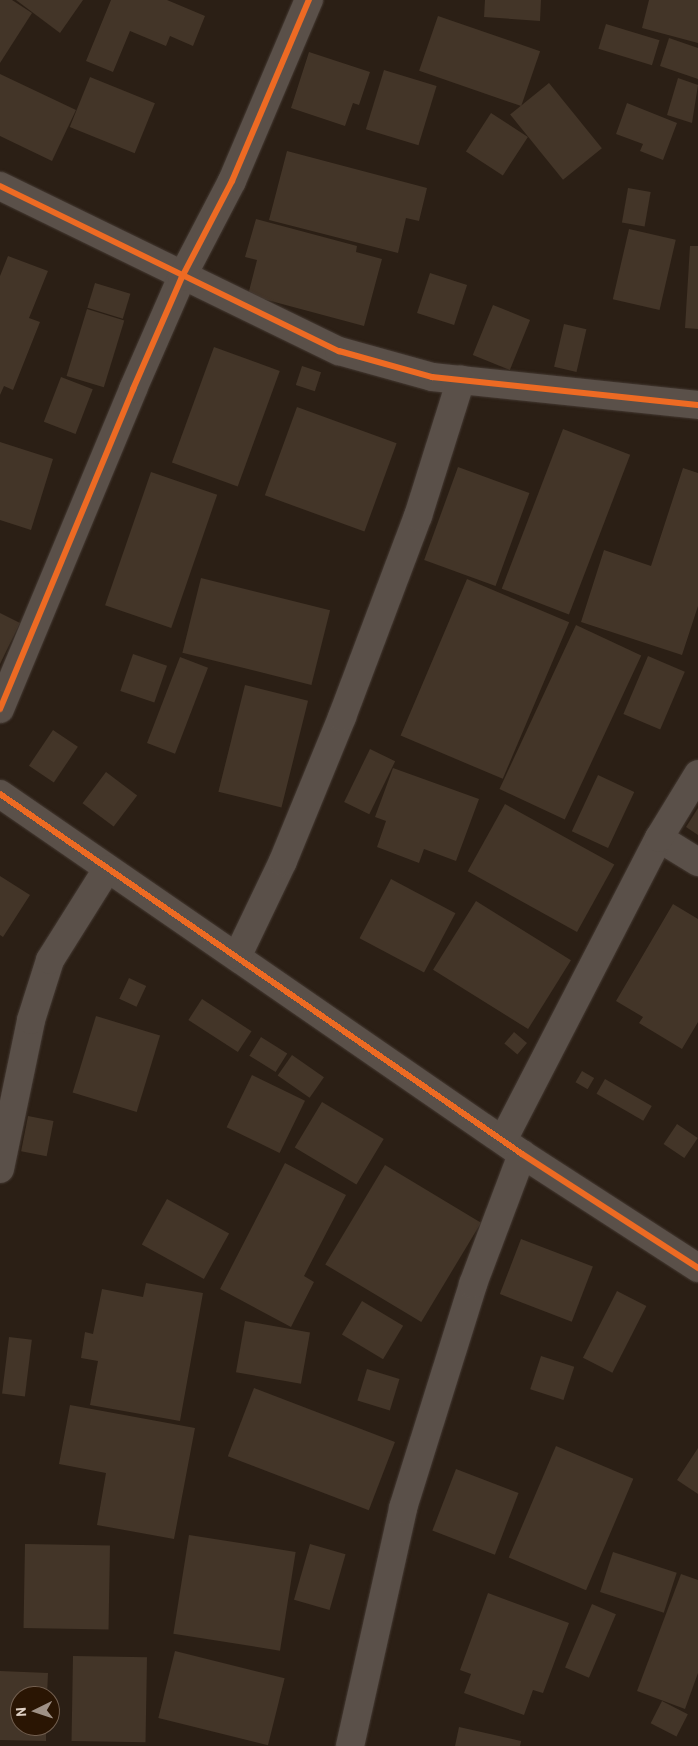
<!DOCTYPE html>
<style>
body{margin:0}
#map{position:relative;width:698px;height:1746px;overflow:hidden;background:#2b1f15;font-family:Barlow,sans-serif}
div>[style]{position:absolute}
[style*='--x']{left:calc(var(--x)*1px);top:calc(var(--y)*1px);width:calc(var(--w)*1px);rotate:calc(var(--a)*1deg)}
.building>*{inset:0;background:#433528;transform-origin:0 0}
.roads{filter:drop-shadow(0 0 1px #443932) drop-shadow(0 0 1px #443932)}
.minor>*{height:28px;margin:-14px;padding:0 14px;transform-origin:14px;border-radius:14px;background:#5a5049}
.cycleway>*{height:6px;margin:-3px;padding:0 3px;transform-origin:3px;border-radius:3px;background:#ed6a23}
span{translate:-50% -50%;white-space:nowrap;text-align:center;line-height:1.15;-webkit-text-stroke:5px #2a1503;paint-order:stroke}
.north{position:absolute;left:10px;top:1686px;width:50px;height:50px;box-sizing:border-box;background:#2a1503;border:1px solid #725f50;border-radius:50%;rotate:266deg;font-size:14px;font-weight:700;line-height:20px;text-align:center;color:#decfc3}
.north::after{content:'';display:block;margin:auto;width:18px;height:22px;background:#9f9186;clip-path:polygon(50% 0,100% 100%,50% 72%,0 100%)}
</style>
<div id="map">
<div class="building">
<i style="clip-path:polygon(0 0,12px 0,32px 13px,0 63px)"></i>
<i style="clip-path:polygon(16px 0,83px 0,60px 33px)"></i>
<i style="clip-path:polygon(111px 0,167px 0,205px 16px,193px 46px,170px 36px,166px 46px,130px 31px,113px 72px,86px 61px)"></i>
<i style="clip-path:polygon(485px 0,541px 0,540px 21px,484px 17px)"></i>
<i style="clip-path:polygon(649px 0,698px 0,698px 43px,642px 28px)"></i>
<i style="left:438px;top:16px;width:108px;height:58px;rotate:19deg"></i>
<i style="left:606px;top:24px;width:56px;height:26px;rotate:17deg"></i>
<i style="clip-path:polygon(669px 38px,698px 48px,698px 79px,660px 66px)"></i>
<i style="clip-path:polygon(309px 52px,370px 72px,359px 105px,353px 103px,345px 126px,291px 108px)"></i>
<i style="left:384px;top:70px;width:55px;height:62px;rotate:17deg"></i>
<i style="clip-path:polygon(0 74px,76px 110px,52px 161px,0 136px)"></i>
<i style="left:90px;top:77px;width:70px;height:54px;rotate:22deg"></i>
<i style="clip-path:polygon(678px 78px,698px 85px,692px 123px,667px 115px)"></i>
<i style="left:549px;top:83px;width:84px;height:50px;rotate:51deg"></i>
<i style="clip-path:polygon(627px 103px,677px 123px,663px 160px,640px 151px,643px 144px,616px 134px)"></i>
<i style="left:491px;top:113px;width:44px;height:46px;rotate:33deg"></i>
<i style="clip-path:polygon(287px 151px,427px 188px,419px 221px,406px 218px,398px 253px,269px 220px)"></i>
<i style="left:628px;top:188px;width:23px;height:35px;rotate:10deg"></i>
<i style="clip-path:polygon(256px 219px,357px 246px,356px 252px,382px 259px,364px 326px,248px 295px,257px 260px,245px 257px)"></i>
<i style="left:629px;top:229px;width:48px;height:72px;rotate:13deg"></i>
<i style="clip-path:polygon(690px 246px,698px 246px,698px 329px,685px 328px)"></i>
<i style="clip-path:polygon(8px 256px,48px 271px,29px 318px,40px 322px,13px 390px,4px 386px,0 395px,0 276px)"></i>
<i style="left:430px;top:273px;width:39px;height:42px;rotate:18deg"></i>
<i style="left:95px;top:283px;width:37px;height:26px;rotate:17deg"></i>
<i style="left:493px;top:305px;width:40px;height:54px;rotate:22deg"></i>
<i style="left:87px;top:309px;width:39px;height:70px;rotate:17deg"></i>
<i style="left:564px;top:324px;width:23px;height:44px;rotate:13deg"></i>
<i style="left:214px;top:347px;width:70px;height:123px;rotate:20deg"></i>
<i style="left:302px;top:366px;width:20px;height:20px;rotate:18deg"></i>
<i style="left:61px;top:377px;width:34px;height:48px;rotate:21deg"></i>
<i style="left:297px;top:407px;width:106px;height:94px;rotate:20deg"></i>
<i style="left:563px;top:429px;width:72px;height:171px;rotate:21deg"></i>
<i style="clip-path:polygon(0 442px,53px 459px,31px 530px,0 520px)"></i>
<i style="left:458px;top:467px;width:76px;height:99px;rotate:20deg"></i>
<i style="clip-path:polygon(683px 468px,698px 473px,698px 606px,682px 655px,581px 622px,604px 550px,651px 566px)"></i>
<i style="left:151px;top:472px;width:70px;height:141px;rotate:19deg"></i>
<i style="left:201px;top:578px;width:133px;height:77px;rotate:14deg"></i>
<i style="left:467px;top:579px;width:111px;height:170px;rotate:23deg"></i>
<i style="clip-path:polygon(0 613px,20px 623px,0 664px)"></i>
<i style="left:576px;top:625px;width:72px;height:181px;rotate:25deg"></i>
<i style="left:133px;top:654px;width:36px;height:39px;rotate:19deg"></i>
<i style="left:648px;top:656px;width:40px;height:63px;rotate:23deg"></i>
<i style="left:180px;top:657px;width:30px;height:92px;rotate:21deg"></i>
<i style="left:245px;top:685px;width:65px;height:110px;rotate:14deg"></i>
<i style="left:53px;top:730px;width:30px;height:43px;rotate:34deg"></i>
<i style="left:370px;top:749px;width:28px;height:59px;rotate:26deg"></i>
<i style="clip-path:polygon(393px 768px,479px 799px,456px 861px,424px 849px,419px 863px,377px 847px,386px 821px,375px 817px)"></i>
<i style="left:106px;top:772px;width:39px;height:39px;rotate:37deg"></i>
<i style="left:598px;top:775px;width:40px;height:62px;rotate:25deg"></i>
<i style="left:505px;top:804px;width:125px;height:77px;rotate:29deg"></i>
<i style="clip-path:polygon(698px 808px,698px 835px,686px 827px)"></i>
<i style="clip-path:polygon(0 876px,30px 895px,3px 937px,0 935px)"></i>
<i style="left:391px;top:879px;width:73px;height:67px;rotate:28deg"></i>
<i style="left:476px;top:901px;width:112px;height:81px;rotate:32deg"></i>
<i style="clip-path:polygon(673px 904px,698px 919px,698px 1022px,682px 1049px,639px 1023px,643px 1017px,616px 1001px)"></i>
<i style="left:129px;top:978px;width:19px;height:23px;rotate:25deg"></i>
<i style="left:202px;top:999px;width:59px;height:25px;rotate:33deg"></i>
<i style="left:96px;top:1016px;width:67px;height:80px;rotate:17deg"></i>
<i style="left:514px;top:1032px;width:17px;height:15px;rotate:40deg"></i>
<i style="left:261px;top:1037px;width:31px;height:22px;rotate:32deg"></i>
<i style="left:292px;top:1055px;width:39px;height:25px;rotate:35deg"></i>
<i style="left:582px;top:1071px;width:14px;height:13px;rotate:30deg"></i>
<i style="left:252px;top:1075px;width:59px;height:58px;rotate:26deg"></i>
<i style="left:605px;top:1079px;width:54px;height:17px;rotate:30deg"></i>
<i style="left:322px;top:1102px;width:72px;height:53px;rotate:31deg"></i>
<i style="left:28px;top:1116px;width:26px;height:36px;rotate:11deg"></i>
<i style="left:677px;top:1124px;width:25px;height:24px;rotate:34deg"></i>
<i style="clip-path:polygon(285px 1163px,346px 1195px,304px 1276px,314px 1282px,291px 1327px,220px 1289px)"></i>
<i style="left:385px;top:1165px;width:112px;height:116px;rotate:31deg"></i>
<i style="left:167px;top:1199px;width:71px;height:52px;rotate:29deg"></i>
<i style="left:521px;top:1239px;width:77px;height:59px;rotate:21deg"></i>
<i style="clip-path:polygon(146px 1283px,203px 1293px,180px 1421px,90px 1405px,98px 1361px,81px 1358px,85px 1332px,93px 1334px,102px 1289px,143px 1297px)"></i>
<i style="left:617px;top:1291px;width:33px;height:75px;rotate:27deg"></i>
<i style="left:362px;top:1301px;width:48px;height:39px;rotate:31deg"></i>
<i style="left:245px;top:1321px;width:66px;height:52px;rotate:10deg"></i>
<i style="left:9px;top:1337px;width:23px;height:57px;rotate:7deg"></i>
<i style="left:541px;top:1356px;width:35px;height:35px;rotate:18deg"></i>
<i style="left:367px;top:1369px;width:34px;height:33px;rotate:17deg"></i>
<i style="left:254px;top:1388px;width:151px;height:73px;rotate:21deg"></i>
<i style="clip-path:polygon(70px 1405px,195px 1428px,174px 1539px,97px 1525px,106px 1473px,59px 1464px)"></i>
<i style="left:556px;top:1446px;width:84px;height:121px;rotate:23deg"></i>
<i style="clip-path:polygon(698px 1448px,698px 1494px,677px 1480px)"></i>
<i style="left:456px;top:1469px;width:67px;height:66px;rotate:21deg"></i>
<i style="left:189px;top:1535px;width:108px;height:100px;rotate:9deg"></i>
<i style="left:25px;top:1544px;width:85px;height:84px;rotate:1deg"></i>
<i style="left:310px;top:1544px;width:37px;height:58px;rotate:16deg"></i>
<i style="left:613px;top:1552px;width:67px;height:42px;rotate:18deg"></i>
<i style="clip-path:polygon(681px 1574px,698px 1580px,698px 1673px,685px 1709px,637px 1691px)"></i>
<i style="clip-path:polygon(488px 1593px,569px 1623px,543px 1693px,533px 1690px,524px 1715px,464px 1693px,471px 1674px,460px 1670px)"></i>
<i style="left:592px;top:1604px;width:26px;height:69px;rotate:23deg"></i>
<i style="left:175px;top:1651px;width:113px;height:69px;rotate:14deg"></i>
<i style="left:73px;top:1656px;width:74px;height:85px;rotate:1deg"></i>
<i style="clip-path:polygon(0 1671px,48px 1673px,47px 1696px,20px 1696px,20px 1726px,46px 1726px,46px 1741px,0 1740px)"></i>
<i style="left:662px;top:1701px;width:29px;height:25px;rotate:27deg"></i>
<i style="clip-path:polygon(459px 1727px,521px 1741px,520px 1746px,455px 1746px)"></i>
</div>
<div class="roads">
<div class="minor">
<i style="--x:0;--y:186;--w:377;--a:26"></i>
<i style="--x:339;--y:351;--w:97;--a:15.6"></i>
<i style="--x:432;--y:377;--w:267;--a:6"></i>
<i style="--x:0;--y:709;--w:347;--a:-67.4"></i>
<i style="--x:133;--y:389;--w:122;--a:-66.4"></i>
<i style="--x:182;--y:277;--w:108;--a:-62.5"></i>
<i style="--x:232;--y:181;--w:197;--a:-67"></i>
<i style="--x:0;--y:794;--w:634;--a:34.59"></i>
<i style="--x:522;--y:1154;--w:210;--a:32.9"></i>
<i style="--x:659;--y:838;--w:46;--a:31.6"></i>
<i style="--x:238;--y:955;--w:104;--a:-64.4"></i>
<i style="--x:283;--y:861;--w:156;--a:-67.7"></i>
<i style="--x:342;--y:717;--w:215;--a:-69.3"></i>
<i style="--x:418;--y:516;--w:143;--a:-72.5"></i>
<i style="--x:503;--y:1140;--w:340;--a:-62.7"></i>
<i style="--x:659;--y:838;--w:75;--a:-58.6"></i>
<i style="--x:0;--y:1169;--w:152;--a:-78.2"></i>
<i style="--x:31;--y:1020;--w:63;--a:-72.4"></i>
<i style="--x:50;--y:960;--w:107;--a:-57.9"></i>
<i style="--x:350;--y:1746;--w:244;--a:-77.4"></i>
<i style="--x:403;--y:1508;--w:235;--a:-72.6"></i>
<i style="--x:473;--y:1284;--w:139;--a:-69.3"></i>
</div>
</div>
<div class="cycleway">
<i style="--x:0;--y:186;--w:377;--a:26"></i>
<i style="--x:339;--y:351;--w:97;--a:15.6"></i>
<i style="--x:432;--y:377;--w:267;--a:6"></i>
<i style="--x:0;--y:709;--w:347;--a:-67.4"></i>
<i style="--x:133;--y:389;--w:122;--a:-66.4"></i>
<i style="--x:182;--y:277;--w:108;--a:-62.5"></i>
<i style="--x:232;--y:181;--w:197;--a:-67"></i>
<i style="--x:0;--y:794;--w:634;--a:34.59"></i>
<i style="--x:522;--y:1154;--w:210;--a:32.9"></i>
</div>
<div class="north">N</div>
</div>
